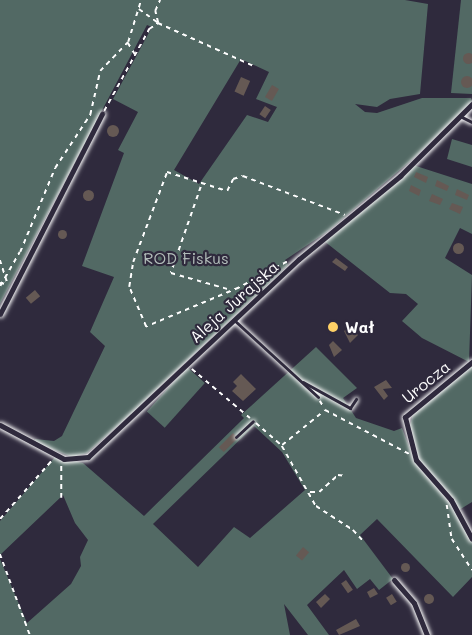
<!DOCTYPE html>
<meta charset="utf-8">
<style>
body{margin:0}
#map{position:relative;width:472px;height:635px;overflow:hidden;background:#2f2a3d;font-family:Mali,sans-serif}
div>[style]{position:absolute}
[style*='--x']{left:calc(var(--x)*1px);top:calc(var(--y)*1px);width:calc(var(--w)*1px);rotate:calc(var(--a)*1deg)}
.green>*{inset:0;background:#526964;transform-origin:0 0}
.building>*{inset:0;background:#655954;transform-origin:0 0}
.round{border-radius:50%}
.path>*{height:1.5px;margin-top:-0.75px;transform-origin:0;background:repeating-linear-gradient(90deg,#fff 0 4.5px,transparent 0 9px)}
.roads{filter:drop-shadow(0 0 2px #fff) drop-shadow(0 0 2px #fff)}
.service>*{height:3px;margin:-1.5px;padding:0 1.5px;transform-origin:1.5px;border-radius:1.5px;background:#2f2a3d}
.minor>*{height:5px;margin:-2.5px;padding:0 2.5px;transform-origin:2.5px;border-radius:2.5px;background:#2f2a3d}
.dots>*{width:16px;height:16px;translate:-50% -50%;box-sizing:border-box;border:3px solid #2f2a3d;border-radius:50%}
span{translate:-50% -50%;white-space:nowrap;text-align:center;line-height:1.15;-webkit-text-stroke:4.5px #2f2a3d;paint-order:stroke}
.park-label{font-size:16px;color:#b1bcb9}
.street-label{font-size:16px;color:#fff}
.poi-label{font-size:16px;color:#fff;font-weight:700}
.left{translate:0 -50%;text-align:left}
</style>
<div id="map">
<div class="green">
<i style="clip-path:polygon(evenodd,0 0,405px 0,428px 4px,420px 94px,390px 99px,377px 107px,355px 104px,365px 112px,377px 113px,422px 98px,471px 98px,472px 102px,414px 158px,327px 232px,285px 260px,288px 265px,131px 414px,87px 453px,72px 457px,36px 443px,35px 439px,54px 441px,62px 436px,105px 346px,90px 332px,114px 277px,82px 266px,124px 153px,118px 150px,138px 112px,113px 99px,152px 27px,147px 25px,0 304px,0 0,241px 59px,269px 72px,256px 99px,277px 107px,268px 122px,247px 115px,199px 184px,174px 170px,241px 59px)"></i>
<i style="clip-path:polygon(461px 0,472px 0,472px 94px,451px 93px)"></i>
<i style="clip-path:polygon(452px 139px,472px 145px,472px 167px,447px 159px)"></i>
<i style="clip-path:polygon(413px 165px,472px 184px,472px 234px,460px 228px,445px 258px,472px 275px,469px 362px,422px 338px,402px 321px,418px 304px,406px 294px,390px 293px,324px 241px)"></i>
<i style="clip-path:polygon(evenodd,316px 347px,357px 388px,343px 398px,356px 418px,394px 431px,402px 428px,415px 462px,449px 500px,472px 541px,472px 577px,453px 597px,377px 519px,360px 535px,393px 579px,379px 590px,370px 579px,357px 589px,344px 570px,307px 605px,329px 635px,308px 635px,284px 604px,290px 635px,0 635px,0 559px,27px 623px,71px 584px,81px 566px,80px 557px,88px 540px,75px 523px,63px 495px,0 555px,0 521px,55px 457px,83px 463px,144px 516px,244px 418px,241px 415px,316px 347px,254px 426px,282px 452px,305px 490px,250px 538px,234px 527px,198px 567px,153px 524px,254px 426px)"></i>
<i style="clip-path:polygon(472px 366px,472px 502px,459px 510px,417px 458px,410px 427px,413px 412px)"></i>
<i style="left:187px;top:367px;width:24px;height:60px;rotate:42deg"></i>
</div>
<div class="building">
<i class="round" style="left:462.5px;top:52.5px;width:11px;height:11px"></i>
<i class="round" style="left:461px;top:76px;width:12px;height:12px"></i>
<i style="left:241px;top:77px;width:10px;height:16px;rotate:24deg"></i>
<i style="left:272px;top:85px;width:8px;height:14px;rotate:30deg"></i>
<i style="left:265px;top:106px;width:7px;height:10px;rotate:34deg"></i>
<i class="round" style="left:107px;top:125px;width:12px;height:12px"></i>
<i style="clip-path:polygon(416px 172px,428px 177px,426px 183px,414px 177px)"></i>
<i style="clip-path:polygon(437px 180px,449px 186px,447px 191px,435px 186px)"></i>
<i style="clip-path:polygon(411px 185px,421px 190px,419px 196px,409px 191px)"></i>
<i style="clip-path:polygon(457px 189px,469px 195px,467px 200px,455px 195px)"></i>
<i class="round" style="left:82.5px;top:189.5px;width:11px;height:11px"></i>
<i style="clip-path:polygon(432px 194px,443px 199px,440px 205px,429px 201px)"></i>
<i style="clip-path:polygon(452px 203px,463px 207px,460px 214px,449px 209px)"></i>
<i class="round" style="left:57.5px;top:229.5px;width:9px;height:9px"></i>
<i class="round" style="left:452.5px;top:242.5px;width:11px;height:11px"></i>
<i style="clip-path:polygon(336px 258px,348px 267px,345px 271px,332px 262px)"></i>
<i style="left:35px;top:290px;width:8px;height:12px;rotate:50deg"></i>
<i style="clip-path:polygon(349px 327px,358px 335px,350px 343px,344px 331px)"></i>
<i style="clip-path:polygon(333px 341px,342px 350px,334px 357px,329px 345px)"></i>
<i style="clip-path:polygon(241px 374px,256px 389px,243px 401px,232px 391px,237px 386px,233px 382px)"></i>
<i style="clip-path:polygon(386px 380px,392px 388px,383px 389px,388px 396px,384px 400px,374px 387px)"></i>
<i style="left:233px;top:433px;width:7px;height:20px;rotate:45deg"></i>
<i style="left:303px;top:547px;width:8px;height:11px;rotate:40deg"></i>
<i class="round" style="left:400.5px;top:562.5px;width:9px;height:9px"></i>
<i style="left:346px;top:580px;width:12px;height:6px;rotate:55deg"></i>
<i style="clip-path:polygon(374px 588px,378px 594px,370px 598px,367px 592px)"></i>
<i class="round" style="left:424px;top:594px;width:10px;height:10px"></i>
<i style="clip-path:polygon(325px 594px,330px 599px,321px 608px,316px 602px)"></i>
<i style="left:392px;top:594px;width:9px;height:7px;rotate:58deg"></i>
<i style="clip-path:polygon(356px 619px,360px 626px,339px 635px,336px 630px)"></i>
</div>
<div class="path">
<i style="--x:139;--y:9;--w:24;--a:36"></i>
<i style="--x:158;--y:23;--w:107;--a:24.2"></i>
<i style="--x:128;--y:43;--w:13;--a:58"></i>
<i style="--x:104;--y:111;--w:94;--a:-61.2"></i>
<i style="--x:149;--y:29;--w:11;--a:-34"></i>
<i style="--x:158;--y:23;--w:12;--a:-104"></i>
<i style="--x:155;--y:11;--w:12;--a:-66"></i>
<i style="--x:201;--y:187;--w:91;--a:109.2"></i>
<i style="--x:171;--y:273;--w:62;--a:15.8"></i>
<i style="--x:0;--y:260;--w:25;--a:72"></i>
<i style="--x:287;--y:262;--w:55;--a:151.6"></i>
<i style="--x:239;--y:288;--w:101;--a:157.2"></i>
<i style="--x:146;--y:327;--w:43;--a:-113"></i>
<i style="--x:129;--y:287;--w:25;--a:-81"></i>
<i style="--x:133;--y:262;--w:96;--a:-69.3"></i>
<i style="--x:167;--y:172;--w:63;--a:17.6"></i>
<i style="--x:227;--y:191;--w:13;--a:-63"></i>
<i style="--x:233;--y:179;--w:10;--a:-17"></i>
<i style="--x:243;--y:176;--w:109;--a:20.9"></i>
<i style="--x:0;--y:283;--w:6;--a:9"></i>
<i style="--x:0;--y:286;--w:39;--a:-60"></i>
<i style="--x:20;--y:252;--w:91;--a:-67.4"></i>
<i style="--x:55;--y:168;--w:64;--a:-56.6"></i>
<i style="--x:90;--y:115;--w:45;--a:-77.2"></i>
<i style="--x:100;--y:71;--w:40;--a:-46"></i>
<i style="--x:128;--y:42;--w:44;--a:-72.8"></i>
<i style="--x:192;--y:369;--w:76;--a:40.2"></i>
<i style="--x:320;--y:401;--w:9;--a:58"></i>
<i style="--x:256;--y:423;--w:35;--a:41"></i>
<i style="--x:282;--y:446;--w:69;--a:60.5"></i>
<i style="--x:316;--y:506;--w:44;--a:33"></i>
<i style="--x:353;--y:530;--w:16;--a:47"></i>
<i style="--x:282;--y:445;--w:55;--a:-39.1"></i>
<i style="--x:325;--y:410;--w:95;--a:27.6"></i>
<i style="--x:310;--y:492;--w:9;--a:0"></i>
<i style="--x:319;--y:492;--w:25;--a:-42"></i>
<i style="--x:338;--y:475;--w:9;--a:6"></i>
<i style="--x:61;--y:498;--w:35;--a:-90"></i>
<i style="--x:447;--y:505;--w:34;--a:82"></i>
<i style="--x:452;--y:539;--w:37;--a:57"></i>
<i style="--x:0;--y:519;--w:80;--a:-48.5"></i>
<i style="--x:0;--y:554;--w:86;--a:69.7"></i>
</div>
<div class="roads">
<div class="service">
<i style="--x:460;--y:116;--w:13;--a:27"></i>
<i style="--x:234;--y:320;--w:114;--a:42.5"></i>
<i style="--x:303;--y:382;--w:54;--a:29"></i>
<i style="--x:350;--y:408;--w:11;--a:-56"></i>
<i style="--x:236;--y:437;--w:23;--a:-43"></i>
</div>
<div class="minor">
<i style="--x:0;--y:314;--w:225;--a:-63"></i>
<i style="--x:472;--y:362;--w:87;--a:140.6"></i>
<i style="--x:405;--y:417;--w:44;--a:75.7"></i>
<i style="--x:416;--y:460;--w:53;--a:48.8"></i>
<i style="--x:451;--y:500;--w:44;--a:61.7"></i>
<i style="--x:0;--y:425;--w:72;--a:28"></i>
<i style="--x:64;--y:459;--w:24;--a:-5"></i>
<i style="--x:88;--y:457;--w:289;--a:-43.2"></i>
<i style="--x:299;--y:259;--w:131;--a:-39.4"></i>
<i style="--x:400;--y:176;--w:102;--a:-45"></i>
<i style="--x:394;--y:580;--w:30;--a:49"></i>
<i style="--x:414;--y:603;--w:35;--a:68"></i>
</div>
</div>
<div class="dots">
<i style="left:333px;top:327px;background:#ffd166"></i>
</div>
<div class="park-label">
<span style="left:186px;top:258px">ROD Fiskus</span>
</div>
<div class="street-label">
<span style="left:234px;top:302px;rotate:-42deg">Aleja Jurajska</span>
<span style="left:426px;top:382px;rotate:-39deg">Urocza</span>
</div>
<div class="poi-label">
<span class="left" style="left:345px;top:327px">Wał</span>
</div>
</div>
